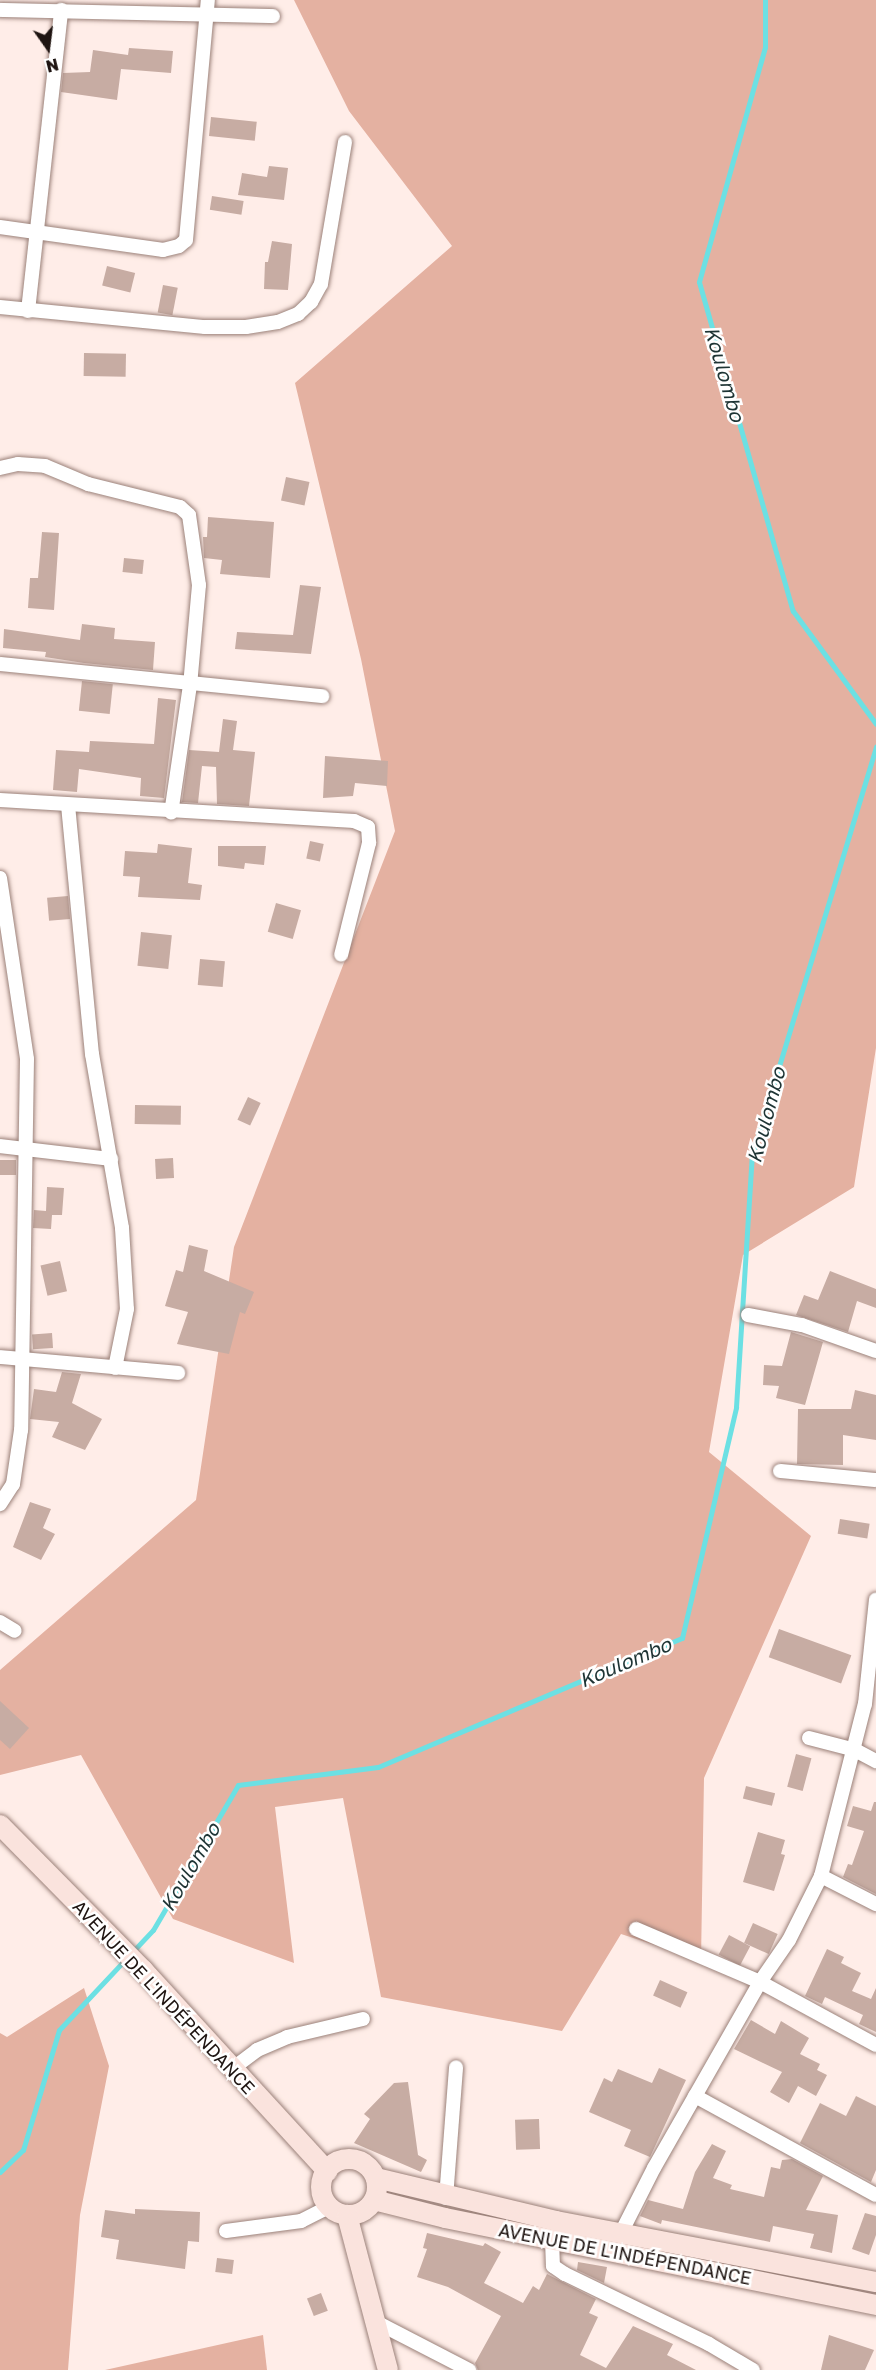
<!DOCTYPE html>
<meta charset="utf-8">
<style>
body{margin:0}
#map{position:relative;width:876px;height:2370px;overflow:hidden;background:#ffede8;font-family:"Golos Text",sans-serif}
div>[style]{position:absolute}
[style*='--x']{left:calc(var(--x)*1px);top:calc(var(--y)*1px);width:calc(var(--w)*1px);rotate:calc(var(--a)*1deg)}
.green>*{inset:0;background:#e4b1a1}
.stream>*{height:5px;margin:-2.5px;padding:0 2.5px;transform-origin:2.5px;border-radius:2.5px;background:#6ce0e3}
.building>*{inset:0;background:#c7aca3;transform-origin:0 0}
.roads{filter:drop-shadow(0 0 2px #9b8179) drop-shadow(0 0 2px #9b8179)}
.street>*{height:14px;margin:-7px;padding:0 7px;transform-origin:7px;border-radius:7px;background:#fff}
.secondary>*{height:20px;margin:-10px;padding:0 10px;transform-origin:10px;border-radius:10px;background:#fae3dd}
.secondary>.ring{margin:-10px;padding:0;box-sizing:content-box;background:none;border:20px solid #fae3dd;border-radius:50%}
span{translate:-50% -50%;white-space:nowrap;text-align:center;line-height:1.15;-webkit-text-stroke:5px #fff;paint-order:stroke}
.street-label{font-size:18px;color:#1e1411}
.water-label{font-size:20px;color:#1e3434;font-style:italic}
.north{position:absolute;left:18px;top:18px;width:60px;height:60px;-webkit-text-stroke:4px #fff;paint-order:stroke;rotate:166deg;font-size:16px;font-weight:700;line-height:24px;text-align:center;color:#1e1411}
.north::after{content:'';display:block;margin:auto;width:21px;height:27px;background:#1e1411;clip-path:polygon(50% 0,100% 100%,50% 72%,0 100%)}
</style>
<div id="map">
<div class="green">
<i style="clip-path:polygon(294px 0,876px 0,876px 1048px,854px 1187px,743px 1255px,709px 1452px,811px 1536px,704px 1778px,701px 1960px,621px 1934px,562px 2031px,381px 1997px,343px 1798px,275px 1807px,294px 1963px,173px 1919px,81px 1755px,0 1775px,0 1670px,196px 1500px,234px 1247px,395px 831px,361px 659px,295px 383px,452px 246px,349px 111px)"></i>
<i style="clip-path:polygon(84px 1988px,109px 2066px,80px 2215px,68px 2370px,0 2370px,0 2033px,7px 2037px)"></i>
<i style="clip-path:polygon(263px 2335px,267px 2370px,105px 2370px)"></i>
</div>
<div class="stream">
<i style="--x:765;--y:0;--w:47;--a:90"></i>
<i style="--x:765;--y:47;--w:244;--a:105.7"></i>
<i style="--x:699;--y:282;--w:342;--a:74.1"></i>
<i style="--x:793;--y:611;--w:140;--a:53.7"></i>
<i style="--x:0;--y:2172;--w:32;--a:-44"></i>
<i style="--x:23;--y:2150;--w:125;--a:-73.3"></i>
<i style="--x:59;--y:2030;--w:137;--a:-46.8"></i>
<i style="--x:153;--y:1930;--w:168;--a:-59.6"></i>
<i style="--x:238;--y:1785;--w:141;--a:-7.3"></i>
<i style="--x:378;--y:1767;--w:330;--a:-23"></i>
<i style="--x:682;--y:1638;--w:237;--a:-76.8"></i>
<i style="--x:736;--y:1407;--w:253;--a:-86.4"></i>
<i style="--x:752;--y:1155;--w:427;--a:-73.1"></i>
</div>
<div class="building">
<i style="clip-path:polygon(129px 48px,173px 51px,171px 73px,121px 69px,117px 100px,61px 92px,63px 73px,90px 72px,93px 50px,128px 55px)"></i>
<i style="left:211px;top:117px;width:46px;height:19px;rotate:6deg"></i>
<i style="clip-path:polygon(269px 166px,288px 168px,284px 200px,238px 195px,242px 173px,267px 177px)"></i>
<i style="left:212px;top:196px;width:32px;height:14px;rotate:9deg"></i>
<i style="clip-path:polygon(272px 241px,292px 244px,288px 290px,264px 289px,265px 262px,268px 262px)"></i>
<i style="left:107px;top:266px;width:29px;height:20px;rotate:14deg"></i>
<i style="left:163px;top:285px;width:15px;height:28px;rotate:11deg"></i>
<i style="left:84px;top:353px;width:42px;height:23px;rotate:1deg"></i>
<i style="left:286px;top:477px;width:24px;height:24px;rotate:12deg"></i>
<i style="clip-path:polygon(208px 517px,274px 522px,270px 578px,220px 574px,222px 560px,204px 558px,203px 537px,207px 537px)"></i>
<i style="clip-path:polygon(42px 532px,59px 533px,54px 610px,28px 608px,30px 578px,38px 578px)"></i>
<i style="left:124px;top:558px;width:20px;height:14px;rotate:6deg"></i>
<i style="clip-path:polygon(300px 585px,321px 587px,311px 654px,235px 649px,237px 632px,293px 635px)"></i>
<i style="clip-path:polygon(82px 624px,115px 628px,114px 639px,155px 642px,153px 670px,84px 663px,45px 657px,46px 652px,3px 648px,4px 629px,80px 640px)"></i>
<i style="left:82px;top:681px;width:31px;height:30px;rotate:6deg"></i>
<i style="clip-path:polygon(158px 698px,176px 700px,164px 798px,140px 796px,141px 778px,79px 769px,77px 792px,53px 790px,56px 750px,89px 752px,90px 741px,154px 744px)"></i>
<i style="clip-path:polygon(223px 719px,237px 721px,233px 750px,255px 752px,249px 806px,217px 804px,216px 767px,202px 766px,198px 803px,182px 802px,189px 750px,219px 752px)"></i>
<i style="clip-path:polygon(325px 756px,388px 761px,387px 786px,355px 783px,353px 796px,323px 798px)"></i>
<i style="left:310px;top:841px;width:14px;height:18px;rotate:12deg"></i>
<i style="clip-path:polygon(158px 844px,192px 848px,188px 883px,202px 885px,200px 900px,138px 897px,140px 877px,123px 876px,125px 851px,157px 853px)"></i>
<i style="clip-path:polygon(218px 846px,266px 846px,264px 865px,245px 863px,244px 869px,218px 866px)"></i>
<i style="left:68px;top:896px;width:23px;height:21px;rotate:85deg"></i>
<i style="left:276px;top:903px;width:26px;height:30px;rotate:16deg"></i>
<i style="left:141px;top:932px;width:31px;height:34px;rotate:6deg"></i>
<i style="left:200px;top:959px;width:25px;height:26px;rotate:5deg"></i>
<i style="left:248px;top:1097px;width:14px;height:25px;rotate:25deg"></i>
<i style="left:135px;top:1105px;width:46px;height:19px;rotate:1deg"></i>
<i style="left:173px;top:1158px;width:20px;height:18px;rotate:87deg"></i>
<i style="left:0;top:1160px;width:16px;height:15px"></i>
<i style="clip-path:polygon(47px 1187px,64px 1188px,62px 1215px,52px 1215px,51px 1229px,33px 1228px,34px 1210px,46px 1211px)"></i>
<i style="clip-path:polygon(189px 1245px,208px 1250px,204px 1271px,254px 1292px,245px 1314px,240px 1312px,229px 1354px,177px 1344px,188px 1312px,165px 1306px,176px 1270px,183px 1272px)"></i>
<i style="left:60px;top:1261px;width:31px;height:20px;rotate:77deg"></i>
<i style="clip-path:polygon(830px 1271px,876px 1289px,876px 1308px,857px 1301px,848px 1332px,796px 1315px,804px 1295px,818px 1300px)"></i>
<i style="clip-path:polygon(791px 1332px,823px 1342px,805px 1405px,776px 1398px,779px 1386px,763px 1385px,764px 1365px,782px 1366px)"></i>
<i style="left:52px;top:1333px;width:15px;height:20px;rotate:86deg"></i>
<i style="clip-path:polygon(62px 1372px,81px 1374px,72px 1403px,102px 1419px,85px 1450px,52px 1437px,59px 1422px,30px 1419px,34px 1389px,56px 1392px)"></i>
<i style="clip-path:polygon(855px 1390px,876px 1395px,876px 1440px,843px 1435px,843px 1465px,797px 1464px,798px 1409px,851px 1409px)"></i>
<i style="clip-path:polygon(30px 1502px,51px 1509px,43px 1528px,55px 1534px,41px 1560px,13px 1547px)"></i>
<i style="left:840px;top:1519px;width:30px;height:15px;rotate:9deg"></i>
<i style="left:779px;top:1629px;width:77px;height:30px;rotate:20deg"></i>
<i style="clip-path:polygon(0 1701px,29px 1728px,10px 1749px,0 1740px)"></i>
<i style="left:796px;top:1754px;width:16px;height:34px;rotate:15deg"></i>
<i style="left:746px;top:1786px;width:30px;height:13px;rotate:14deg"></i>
<i style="clip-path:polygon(874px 1802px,876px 1802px,876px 1894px,843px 1877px,848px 1864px,852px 1865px,864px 1831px,847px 1826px,853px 1806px,871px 1811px)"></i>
<i style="clip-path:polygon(758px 1832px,785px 1840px,781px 1854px,785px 1855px,774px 1891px,743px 1882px)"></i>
<i style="left:753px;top:1923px;width:27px;height:22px;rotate:24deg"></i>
<i style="left:729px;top:1935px;width:24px;height:22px;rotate:28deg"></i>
<i style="clip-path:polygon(827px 1949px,844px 1957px,841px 1963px,861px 1973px,852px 1991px,871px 1999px,876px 1988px,876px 2032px,859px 2024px,863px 2015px,825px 1997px,822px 2004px,805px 1996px)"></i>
<i style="left:660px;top:1980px;width:30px;height:17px;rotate:24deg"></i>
<i style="clip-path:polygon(751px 2020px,775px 2034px,781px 2021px,809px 2038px,800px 2054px,820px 2064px,817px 2070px,827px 2075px,816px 2096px,798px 2086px,789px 2103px,770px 2092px,782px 2072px,734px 2049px)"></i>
<i style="clip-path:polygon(659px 2068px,686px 2080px,650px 2157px,624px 2146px,631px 2130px,589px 2112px,604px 2078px,612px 2082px,618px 2069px,652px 2083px)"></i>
<i style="clip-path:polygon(408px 2082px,418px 2155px,427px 2160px,421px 2172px,354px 2143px,370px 2119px,364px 2114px,394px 2083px)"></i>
<i style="clip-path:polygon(856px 2096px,876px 2106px,876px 2170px,871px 2182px,800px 2143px,820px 2103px,846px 2116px)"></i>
<i style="left:539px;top:2119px;width:30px;height:24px;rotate:88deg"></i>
<i style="clip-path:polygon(712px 2144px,726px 2151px,713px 2178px,732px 2185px,730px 2189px,764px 2197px,771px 2167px,780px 2169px,782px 2160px,792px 2159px,823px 2176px,806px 2210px,838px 2215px,832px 2253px,810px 2248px,814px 2234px,773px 2226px,770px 2242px,662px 2220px,661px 2224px,640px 2216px,648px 2200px,683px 2209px,695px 2172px)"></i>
<i style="clip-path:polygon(135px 2209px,200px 2212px,199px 2242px,188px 2241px,185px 2269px,116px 2259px,119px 2240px,101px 2237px,105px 2210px,135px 2214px)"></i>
<i style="clip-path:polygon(865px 2213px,876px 2216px,876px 2235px,869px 2255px,852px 2249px)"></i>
<i style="clip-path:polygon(427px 2233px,483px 2246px,485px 2243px,501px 2252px,484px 2283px,523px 2303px,533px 2286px,539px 2290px,547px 2274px,596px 2299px,589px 2313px,598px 2317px,580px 2355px,606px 2368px,633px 2326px,673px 2344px,667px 2355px,696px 2370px,478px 2370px,475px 2363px,501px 2316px,448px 2287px,417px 2277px,427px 2249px,423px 2248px)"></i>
<i style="left:217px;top:2258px;width:17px;height:14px;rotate:7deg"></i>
<i style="clip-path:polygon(578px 2262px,607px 2267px,604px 2283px,577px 2270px)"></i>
<i style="left:321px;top:2293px;width:19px;height:15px;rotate:69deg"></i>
<i style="clip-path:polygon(829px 2335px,874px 2350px,865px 2370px,821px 2370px)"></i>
</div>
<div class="roads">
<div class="street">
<i style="--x:0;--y:10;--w:273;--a:1.3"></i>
<i style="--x:0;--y:227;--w:165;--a:8"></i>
<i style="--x:163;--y:250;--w:16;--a:-14"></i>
<i style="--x:179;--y:246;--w:9;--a:-41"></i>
<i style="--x:186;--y:240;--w:241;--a:-84.8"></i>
<i style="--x:0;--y:307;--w:206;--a:5.6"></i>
<i style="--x:205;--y:327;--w:41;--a:0"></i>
<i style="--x:246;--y:327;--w:32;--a:-9"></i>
<i style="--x:278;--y:322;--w:22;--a:-22"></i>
<i style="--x:298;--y:314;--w:18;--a:-43"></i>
<i style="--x:311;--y:302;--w:21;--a:-61"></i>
<i style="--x:321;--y:284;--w:144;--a:-80.4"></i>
<i style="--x:28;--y:311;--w:303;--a:-83.7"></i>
<i style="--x:0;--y:468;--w:18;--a:-13"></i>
<i style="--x:18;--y:464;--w:27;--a:4"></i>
<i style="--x:45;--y:466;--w:47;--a:22.7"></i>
<i style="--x:88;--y:484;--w:95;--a:14"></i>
<i style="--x:180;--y:507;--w:12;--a:42"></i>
<i style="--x:189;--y:515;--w:71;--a:81.9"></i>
<i style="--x:199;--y:585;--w:100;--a:95.1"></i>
<i style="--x:190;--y:685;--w:129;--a:98.4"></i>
<i style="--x:0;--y:664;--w:324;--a:5.7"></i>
<i style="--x:0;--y:800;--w:355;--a:3.4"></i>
<i style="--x:354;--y:821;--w:15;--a:23"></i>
<i style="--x:368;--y:827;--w:16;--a:86"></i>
<i style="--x:369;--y:843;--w:115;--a:104"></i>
<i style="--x:68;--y:805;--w:250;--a:84.5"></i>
<i style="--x:92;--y:1054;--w:177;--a:80.2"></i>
<i style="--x:122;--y:1228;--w:81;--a:86.5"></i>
<i style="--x:127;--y:1309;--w:60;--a:101.5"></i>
<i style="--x:0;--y:878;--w:183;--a:81.5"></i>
<i style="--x:27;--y:1059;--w:371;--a:90.9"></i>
<i style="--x:21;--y:1430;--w:55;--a:98.4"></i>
<i style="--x:13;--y:1484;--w:24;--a:123"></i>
<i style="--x:0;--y:1146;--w:112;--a:6.7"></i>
<i style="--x:748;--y:1315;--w:55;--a:10.5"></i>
<i style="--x:802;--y:1325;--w:78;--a:19.4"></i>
<i style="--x:0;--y:1357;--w:179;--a:5.1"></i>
<i style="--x:780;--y:1471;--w:96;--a:5.4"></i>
<i style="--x:0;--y:1622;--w:17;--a:31"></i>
<i style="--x:809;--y:1738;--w:48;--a:14.6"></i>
<i style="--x:855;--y:1750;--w:24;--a:28"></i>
<i style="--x:821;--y:1876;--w:62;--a:27"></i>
<i style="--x:636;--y:1929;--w:135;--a:23.1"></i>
<i style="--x:760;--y:1982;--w:132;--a:28.5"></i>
<i style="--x:232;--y:2069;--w:31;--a:-37"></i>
<i style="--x:257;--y:2050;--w:33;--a:-23"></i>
<i style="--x:287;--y:2037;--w:78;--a:-13.3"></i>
<i style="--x:695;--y:2096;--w:206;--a:28.7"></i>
<i style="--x:446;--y:2198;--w:131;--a:-85.6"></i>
<i style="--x:226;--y:2231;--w:76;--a:-7.6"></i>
<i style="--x:301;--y:2221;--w:31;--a:-27"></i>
<i style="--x:621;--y:2233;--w:73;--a:-63.1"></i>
<i style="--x:654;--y:2168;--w:214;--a:-60.3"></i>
<i style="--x:760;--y:1982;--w:51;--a:-55.4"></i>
<i style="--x:789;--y:1940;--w:72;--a:-63.4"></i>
<i style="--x:821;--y:1876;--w:178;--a:-75.7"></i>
<i style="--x:865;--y:1704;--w:105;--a:-84"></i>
<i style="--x:552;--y:2239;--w:27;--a:88"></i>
<i style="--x:553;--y:2266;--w:14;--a:34"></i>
<i style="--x:565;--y:2274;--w:160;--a:25.9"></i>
<i style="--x:709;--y:2344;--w:51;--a:30.6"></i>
<i style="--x:376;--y:2322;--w:105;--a:27.3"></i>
</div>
<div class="secondary">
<i style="--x:0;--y:1825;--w:204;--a:45.4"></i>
<i style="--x:143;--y:1970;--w:273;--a:47.5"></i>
<i class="ring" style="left:321px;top:2159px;width:36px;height:36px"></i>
<i style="--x:376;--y:2178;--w:185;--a:13.4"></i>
<i style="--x:556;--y:2221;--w:326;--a:10.8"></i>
<i style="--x:374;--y:2200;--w:73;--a:14.2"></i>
<i style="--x:445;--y:2218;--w:440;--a:11.4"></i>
<i style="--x:347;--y:2215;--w:160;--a:75.2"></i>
</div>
</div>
<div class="street-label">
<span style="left:164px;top:1997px;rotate:47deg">AVENUE DE L'INDÉPENDANCE</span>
<span style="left:625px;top:2254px;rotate:11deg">AVENUE DE L'INDÉPENDANCE</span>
</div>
<div class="water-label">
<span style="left:725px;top:374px;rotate:74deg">Koulombo</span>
<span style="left:766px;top:1115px;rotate:-75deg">Koulombo</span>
<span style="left:625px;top:1662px;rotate:-23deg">Koulombo</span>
<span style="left:190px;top:1867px;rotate:-60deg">Koulombo</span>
</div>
<div class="north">N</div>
</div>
